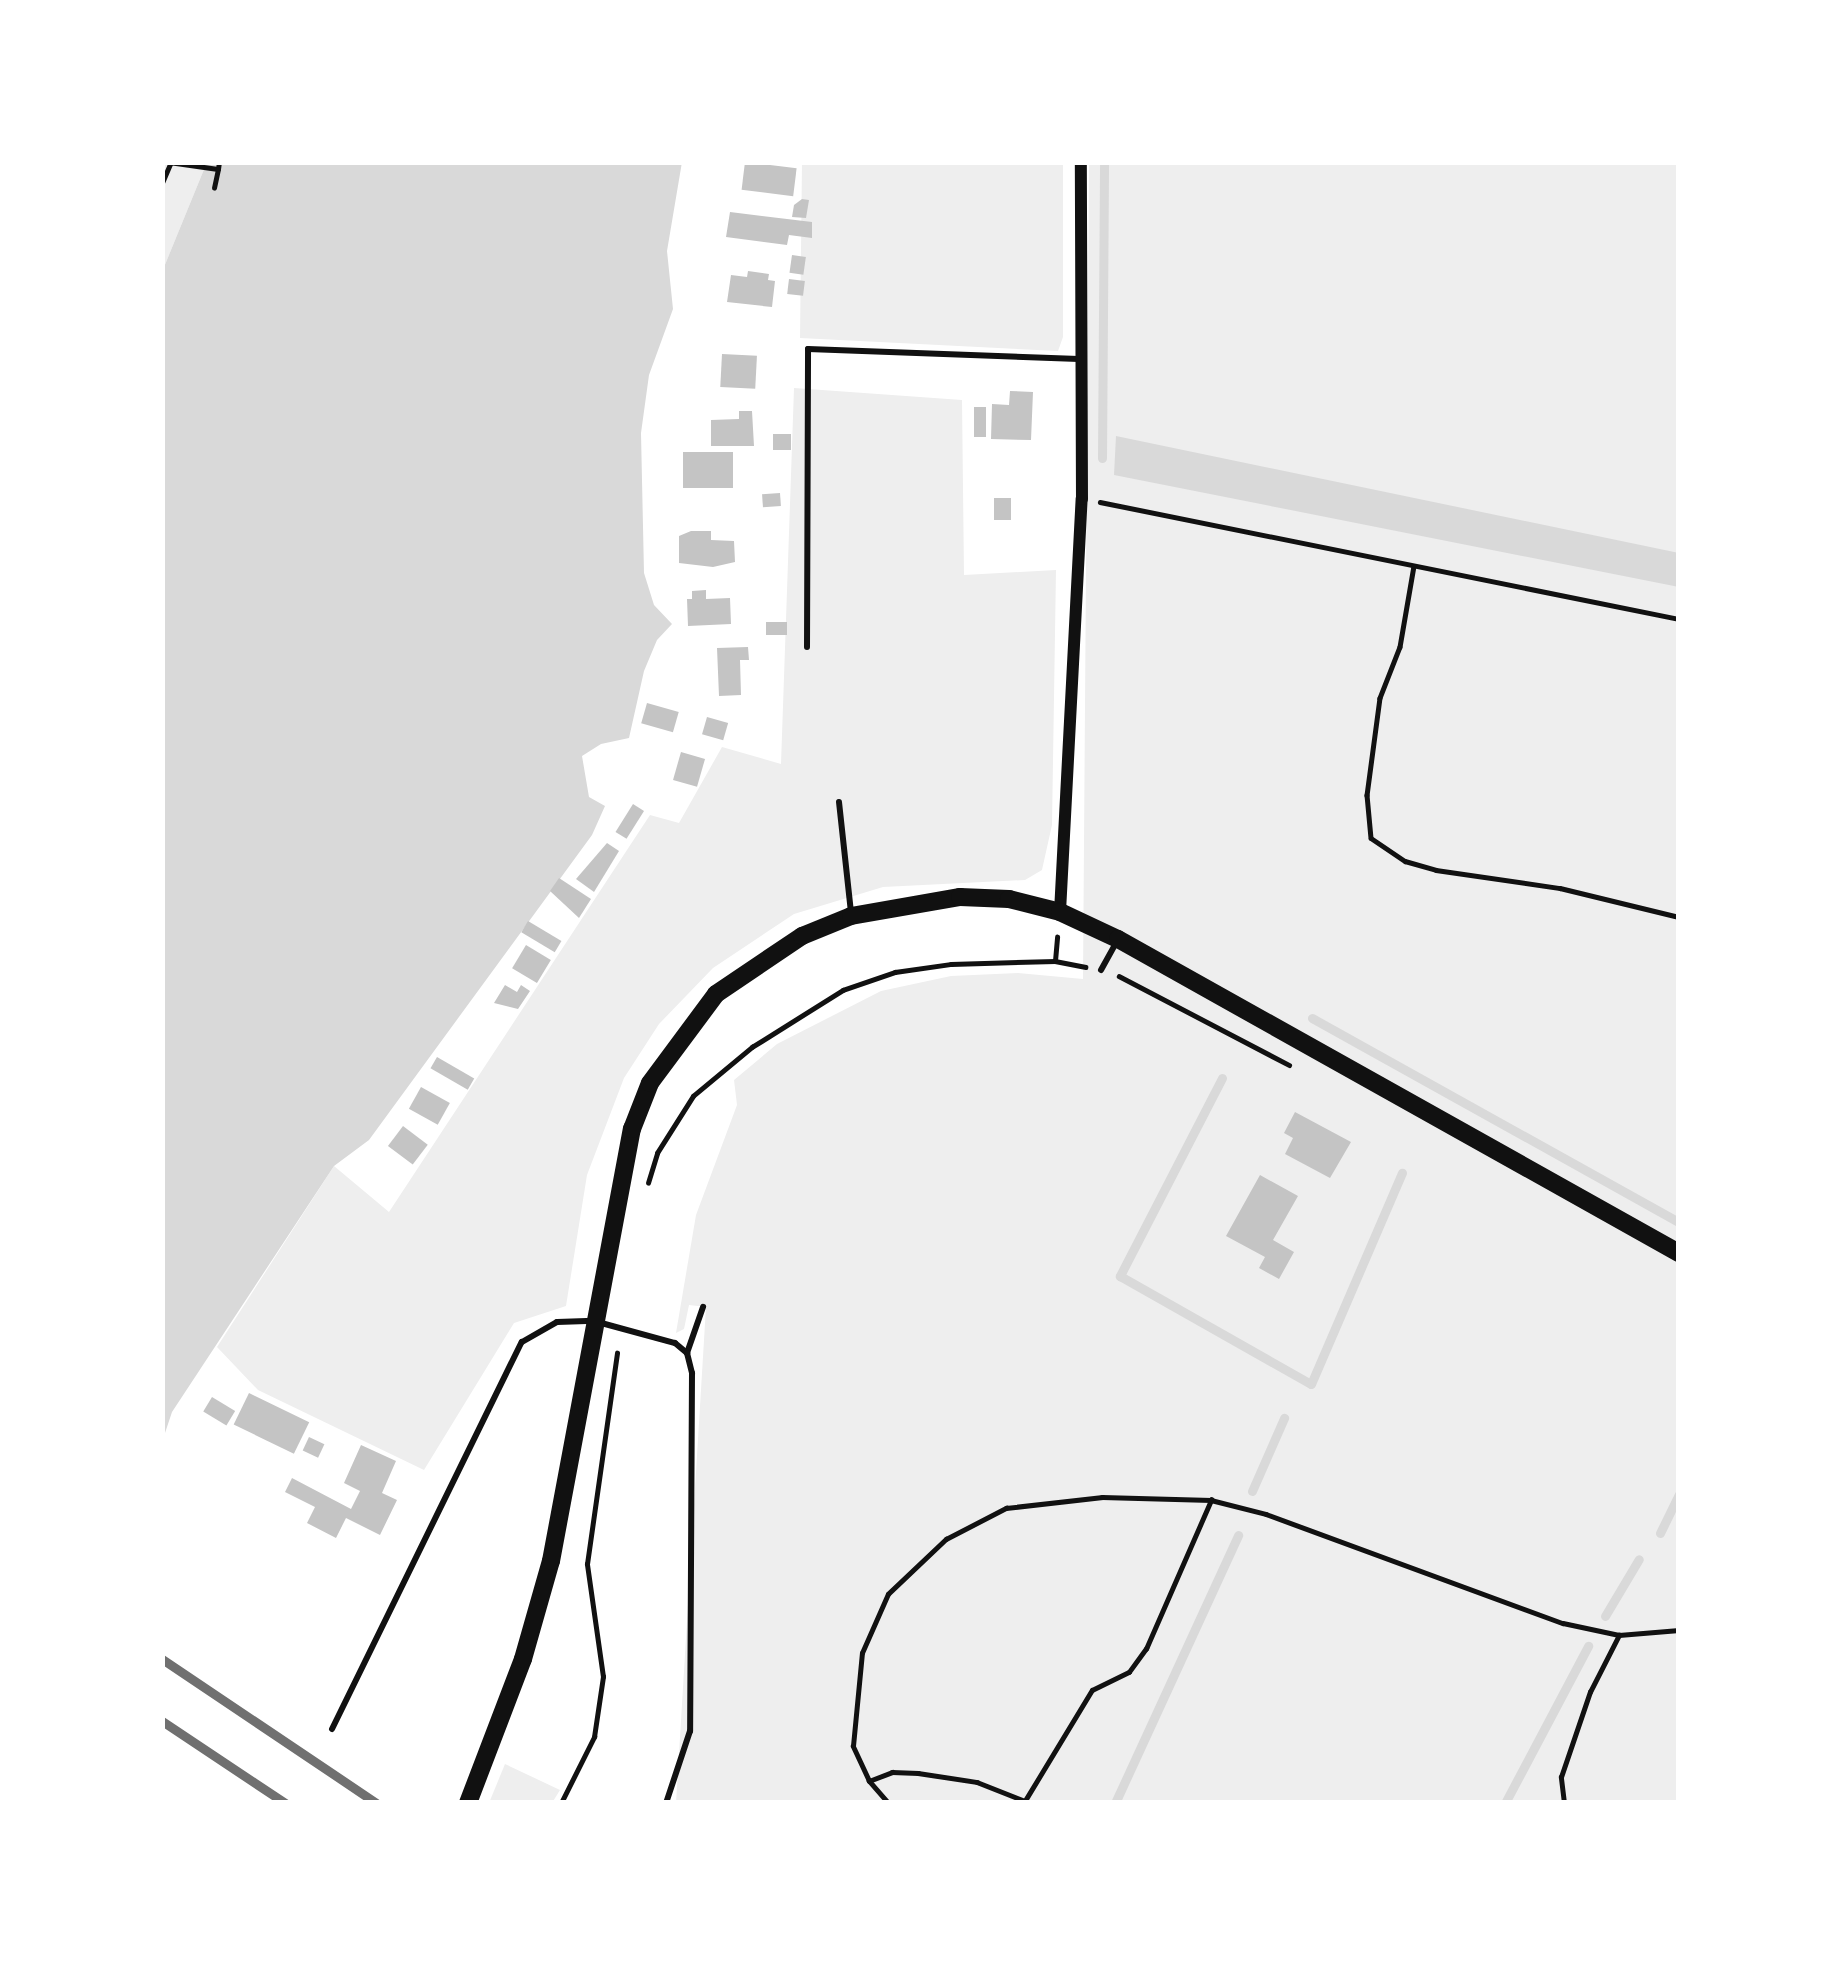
<!DOCTYPE html>
<style>
body{margin:0}
#map{position:relative;width:1841px;height:1965px;overflow:hidden;background:#fff;font-family:"Sofia Sans Condensed",sans-serif}
div>[style]{position:absolute}
[style*='--x']{left:calc(var(--x)*1px);top:calc(var(--y)*1px);width:calc(var(--w)*1px);rotate:calc(var(--a)*1deg)}
.green>*{inset:0;background:#eee}
.water>*{inset:0;background:#d9d9d9}
.stream>*{height:9px;margin:-4.5px;padding:0 4.5px;transform-origin:4.5px;border-radius:4.5px;background:#d9d9d9}
.building>*{inset:0;background:#c4c4c4;transform-origin:0 0}
.path>*{height:4.5px;margin:-2.25px;padding:0 2.25px;transform-origin:2.25px;border-radius:2.25px;background:#111}
.service>*{height:6px;margin:-3px;padding:0 3px;transform-origin:3px;border-radius:3px;background:#111}
.minor>*{height:12px;margin:-6px;padding:0 6px;transform-origin:6px;border-radius:6px;background:#111}
.secondary>*{height:18px;margin:-9px;padding:0 9px;transform-origin:9px;border-radius:9px;background:#111}
.rail>*{height:9px;margin:-4.5px;padding:0 4.5px;transform-origin:4.5px;border-radius:4.5px;background:#707070}
span{translate:-50% -50%;white-space:nowrap;text-align:center;line-height:1.15;-webkit-text-stroke:10px #fff;paint-order:stroke}
.frame{position:absolute;inset:0;border:165px solid #fff;pointer-events:none}
</style>
<div id="map">
<div class="green">
<i style="clip-path:polygon(162px 162px,207px 162px,162px 272px)"></i>
<i style="clip-path:polygon(802px 162px,1063px 162px,1063px 337px,1058px 351px,800px 338px)"></i>
<i style="clip-path:polygon(1089px 162px,1679px 162px,1679px 1803px,676px 1803px,706px 1307px,689px 1305px,684px 1329px,676px 1333px,696px 1215px,737px 1105px,734px 1080px,777px 1044px,881px 991px,951px 976px,1018px 973px,1083px 979px)"></i>
<i style="clip-path:polygon(794px 388px,962px 400px,964px 575px,1056px 570px,1052px 825px,1042px 870px,1025px 880px,883px 887px,794px 914px,713px 968px,659px 1024px,624px 1078px,587px 1175px,566px 1306px,514px 1323px,424px 1470px,258px 1390px,217px 1347px,334px 1166px,389px 1212px,650px 815px,679px 823px,722px 747px,781px 764px)"></i>
<i style="clip-path:polygon(505px 1764px,560px 1790px,552px 1803px,489px 1803px)"></i>
</div>
<div class="water">
<i style="clip-path:polygon(207px 162px,682px 162px,667px 251px,673px 309px,649px 375px,641px 433px,644px 573px,654px 605px,672px 624px,657px 640px,644px 671px,629px 738px,601px 744px,582px 756px,589px 797px,605px 806px,592px 835px,369px 1140px,334px 1166px,172px 1412px,162px 1442px,162px 272px)"></i>
<i style="clip-path:polygon(1116px 436px,1679px 553px,1679px 587px,1114px 475px)"></i>
</div>
<div class="stream">
<i style="--x:1102;--y:458;--w:296;--a:-89.6"></i>
<i style="--x:1312;--y:1018;--w:420;--a:29.1"></i>
<i style="--x:1222;--y:1078;--w:223;--a:117.3"></i>
<i style="--x:1120;--y:1276;--w:219;--a:29.5"></i>
<i style="--x:1311;--y:1384;--w:230;--a:-66.7"></i>
<i style="--x:1252;--y:1491;--w:80;--a:-66.3"></i>
<i style="--x:1660;--y:1533;--w:43;--a:-64"></i>
<i style="--x:1605;--y:1616;--w:66;--a:-59.2"></i>
<i style="--x:1115;--y:1803;--w:295;--a:-65.3"></i>
<i style="--x:1505;--y:1803;--w:178;--a:-62.1"></i>
</div>
<div class="building">
<i style="left:745px;top:162px;width:52px;height:28px;rotate:7deg"></i>
<i style="clip-path:polygon(802px 199px,809px 200px,806px 218px,792px 217px,794px 205px)"></i>
<i style="clip-path:polygon(730px 212px,812px 222px,812px 238px,789px 235px,787px 245px,726px 237px)"></i>
<i style="left:792px;top:255px;width:14px;height:18px;rotate:8deg"></i>
<i style="clip-path:polygon(748px 271px,769px 274px,768px 280px,775px 281px,772px 307px,727px 302px,731px 275px,747px 277px)"></i>
<i style="left:789px;top:279px;width:16px;height:15px;rotate:7deg"></i>
<i style="left:722px;top:354px;width:35px;height:33px;rotate:3deg"></i>
<i style="clip-path:polygon(1010px 391px,1033px 392px,1031px 440px,991px 439px,992px 404px,1009px 405px)"></i>
<i style="left:974px;top:407px;width:12px;height:30px"></i>
<i style="clip-path:polygon(739px 411px,752px 411px,754px 446px,711px 446px,711px 420px,739px 419px)"></i>
<i style="left:773px;top:434px;width:18px;height:16px"></i>
<i style="left:683px;top:452px;width:50px;height:36px"></i>
<i style="left:780px;top:493px;width:13px;height:18px;rotate:86deg"></i>
<i style="left:994px;top:498px;width:17px;height:22px"></i>
<i style="clip-path:polygon(691px 531px,711px 531px,711px 540px,734px 541px,735px 562px,713px 567px,679px 563px,679px 536px)"></i>
<i style="clip-path:polygon(706px 590px,706px 599px,730px 598px,731px 624px,688px 626px,687px 599px,692px 599px,692px 591px)"></i>
<i style="left:766px;top:622px;width:21px;height:13px"></i>
<i style="clip-path:polygon(748px 647px,749px 660px,740px 660px,741px 695px,719px 696px,717px 648px)"></i>
<i style="left:647px;top:703px;width:33px;height:21px;rotate:16deg"></i>
<i style="left:707px;top:717px;width:22px;height:18px;rotate:16deg"></i>
<i style="left:681px;top:752px;width:25px;height:29px;rotate:16deg"></i>
<i style="left:633px;top:804px;width:13px;height:33px;rotate:32deg"></i>
<i style="clip-path:polygon(607px 843px,619px 851px,594px 892px,576px 879px)"></i>
<i style="clip-path:polygon(559px 878px,591px 899px,579px 918px,550px 891px)"></i>
<i style="left:528px;top:921px;width:39px;height:13px;rotate:31deg"></i>
<i style="left:526px;top:945px;width:29px;height:27px;rotate:31deg"></i>
<i style="clip-path:polygon(505px 985px,517px 992px,521px 985px,530px 991px,518px 1009px,494px 1003px)"></i>
<i style="left:437px;top:1057px;width:43px;height:13px;rotate:30deg"></i>
<i style="left:421px;top:1087px;width:33px;height:25px;rotate:29deg"></i>
<i style="clip-path:polygon(1295px 1112px,1351px 1142px,1330px 1178px,1285px 1154px,1293px 1138px,1284px 1133px)"></i>
<i style="left:403px;top:1126px;width:31px;height:25px;rotate:37deg"></i>
<i style="clip-path:polygon(1260px 1175px,1298px 1196px,1273px 1240px,1294px 1252px,1279px 1279px,1259px 1268px,1265px 1257px,1226px 1236px)"></i>
<i style="left:249px;top:1393px;width:67px;height:35px;rotate:26deg"></i>
<i style="left:212px;top:1397px;width:27px;height:17px;rotate:31deg"></i>
<i style="left:309px;top:1437px;width:17px;height:15px;rotate:25deg"></i>
<i style="clip-path:polygon(361px 1445px,396px 1461px,382px 1493px,397px 1500px,380px 1535px,346px 1518px,336px 1538px,307px 1523px,315px 1507px,285px 1492px,292px 1478px,351px 1509px,360px 1491px,344px 1483px)"></i>
</div>
<div class="path">
<i style="--x:169;--y:162;--w:49;--a:8.1"></i>
<i style="--x:218;--y:169;--w:7;--a:-82"></i>
<i style="--x:162;--y:183;--w:23;--a:-67"></i>
<i style="--x:214;--y:188;--w:19;--a:-78"></i>
<i style="--x:1100;--y:502;--w:591;--a:11.42"></i>
<i style="--x:1414;--y:566;--w:82;--a:99.8"></i>
<i style="--x:1400;--y:647;--w:55;--a:111.4"></i>
<i style="--x:1380;--y:698;--w:98;--a:97.6"></i>
<i style="--x:1367;--y:795;--w:43;--a:84.7"></i>
<i style="--x:1371;--y:838;--w:41;--a:34.1"></i>
<i style="--x:1405;--y:861;--w:32;--a:16"></i>
<i style="--x:1436;--y:870;--w:125;--a:8.3"></i>
<i style="--x:1560;--y:888;--w:122;--a:13.7"></i>
<i style="--x:1055;--y:961;--w:24;--a:-85"></i>
<i style="--x:1119;--y:976;--w:192;--a:27.6"></i>
<i style="--x:648;--y:1183;--w:31;--a:-73"></i>
<i style="--x:657;--y:1153;--w:67;--a:-57.7"></i>
<i style="--x:693;--y:1096;--w:77;--a:-39.7"></i>
<i style="--x:752;--y:1047;--w:107;--a:-32.1"></i>
<i style="--x:843;--y:990;--w:55;--a:-19.1"></i>
<i style="--x:895;--y:972;--w:57;--a:-8.1"></i>
<i style="--x:951;--y:964;--w:104;--a:-1.7"></i>
<i style="--x:1055;--y:961;--w:31;--a:11"></i>
<i style="--x:869;--y:1781;--w:25;--a:-21"></i>
<i style="--x:892;--y:1772;--w:26;--a:2"></i>
<i style="--x:918;--y:1773;--w:60;--a:8.7"></i>
<i style="--x:977;--y:1782;--w:57;--a:21.6"></i>
<i style="--x:1026;--y:1799;--w:127;--a:-58.8"></i>
<i style="--x:1092;--y:1690;--w:41;--a:-25.9"></i>
<i style="--x:1129;--y:1672;--w:29;--a:-54"></i>
<i style="--x:1146;--y:1649;--w:163;--a:-66.4"></i>
<i style="--x:561;--y:1803;--w:74;--a:-63.4"></i>
<i style="--x:594;--y:1737;--w:61;--a:-81.5"></i>
<i style="--x:603;--y:1677;--w:114;--a:-98.1"></i>
<i style="--x:587;--y:1564;--w:213;--a:-81.9"></i>
<i style="--x:888;--y:1803;--w:29;--a:-131"></i>
<i style="--x:869;--y:1781;--w:38;--a:-115"></i>
<i style="--x:853;--y:1746;--w:93;--a:-84.5"></i>
<i style="--x:862;--y:1653;--w:64;--a:-66.2"></i>
<i style="--x:888;--y:1594;--w:80;--a:-43.5"></i>
<i style="--x:946;--y:1539;--w:68;--a:-27.3"></i>
<i style="--x:1006;--y:1508;--w:97;--a:-6.5"></i>
<i style="--x:1102;--y:1497;--w:109;--a:1.6"></i>
<i style="--x:1211;--y:1500;--w:57;--a:14.3"></i>
<i style="--x:1266;--y:1514;--w:316;--a:20.2"></i>
<i style="--x:1563;--y:1623;--w:57;--a:12.1"></i>
<i style="--x:1619;--y:1635;--w:60;--a:-4.8"></i>
<i style="--x:1564;--y:1803;--w:26;--a:-97"></i>
<i style="--x:1561;--y:1777;--w:90;--a:-71.2"></i>
<i style="--x:1590;--y:1692;--w:64;--a:-63"></i>
</div>
<div class="service">
<i style="--x:807;--y:647;--w:298;--a:-89.8"></i>
<i style="--x:808;--y:349;--w:271;--a:2.1"></i>
<i style="--x:839;--y:802;--w:111;--a:83.8"></i>
<i style="--x:1101;--y:970;--w:33;--a:-61"></i>
<i style="--x:687;--y:1353;--w:49;--a:-70.8"></i>
<i style="--x:332;--y:1729;--w:431;--a:-63.9"></i>
<i style="--x:522;--y:1342;--w:40;--a:-29.7"></i>
<i style="--x:557;--y:1322;--w:37;--a:-2"></i>
<i style="--x:594;--y:1321;--w:84;--a:15.2"></i>
<i style="--x:675;--y:1343;--w:16;--a:40"></i>
<i style="--x:687;--y:1353;--w:21;--a:76"></i>
<i style="--x:692;--y:1373;--w:358;--a:90.3"></i>
<i style="--x:690;--y:1731;--w:76;--a:108.4"></i>
</div>
<div class="minor">
<i style="--x:1060;--y:912;--w:414;--a:-87"></i>
<i style="--x:1082;--y:499;--w:337;--a:-90.2"></i>
</div>
<div class="secondary">
<i style="--x:468;--y:1803;--w:154;--a:-69.1"></i>
<i style="--x:523;--y:1659;--w:102;--a:-74.1"></i>
<i style="--x:551;--y:1561;--w:440;--a:-79.4"></i>
<i style="--x:632;--y:1129;--w:49;--a:-68.6"></i>
<i style="--x:650;--y:1083;--w:111;--a:-53.4"></i>
<i style="--x:716;--y:994;--w:104;--a:-34"></i>
<i style="--x:802;--y:936;--w:53;--a:-22.2"></i>
<i style="--x:851;--y:916;--w:111;--a:-9.9"></i>
<i style="--x:960;--y:897;--w:49;--a:2.3"></i>
<i style="--x:1009;--y:899;--w:53;--a:14.3"></i>
<i style="--x:1060;--y:912;--w:64;--a:25"></i>
<i style="--x:1118;--y:939;--w:643;--a:29.24"></i>
</div>
<div class="rail">
<i style="--x:162;--y:1659;--w:258;--a:33.9"></i>
<i style="--x:162;--y:1721;--w:148;--a:33.7"></i>
</div>
<div class="frame"></div>
</div>
